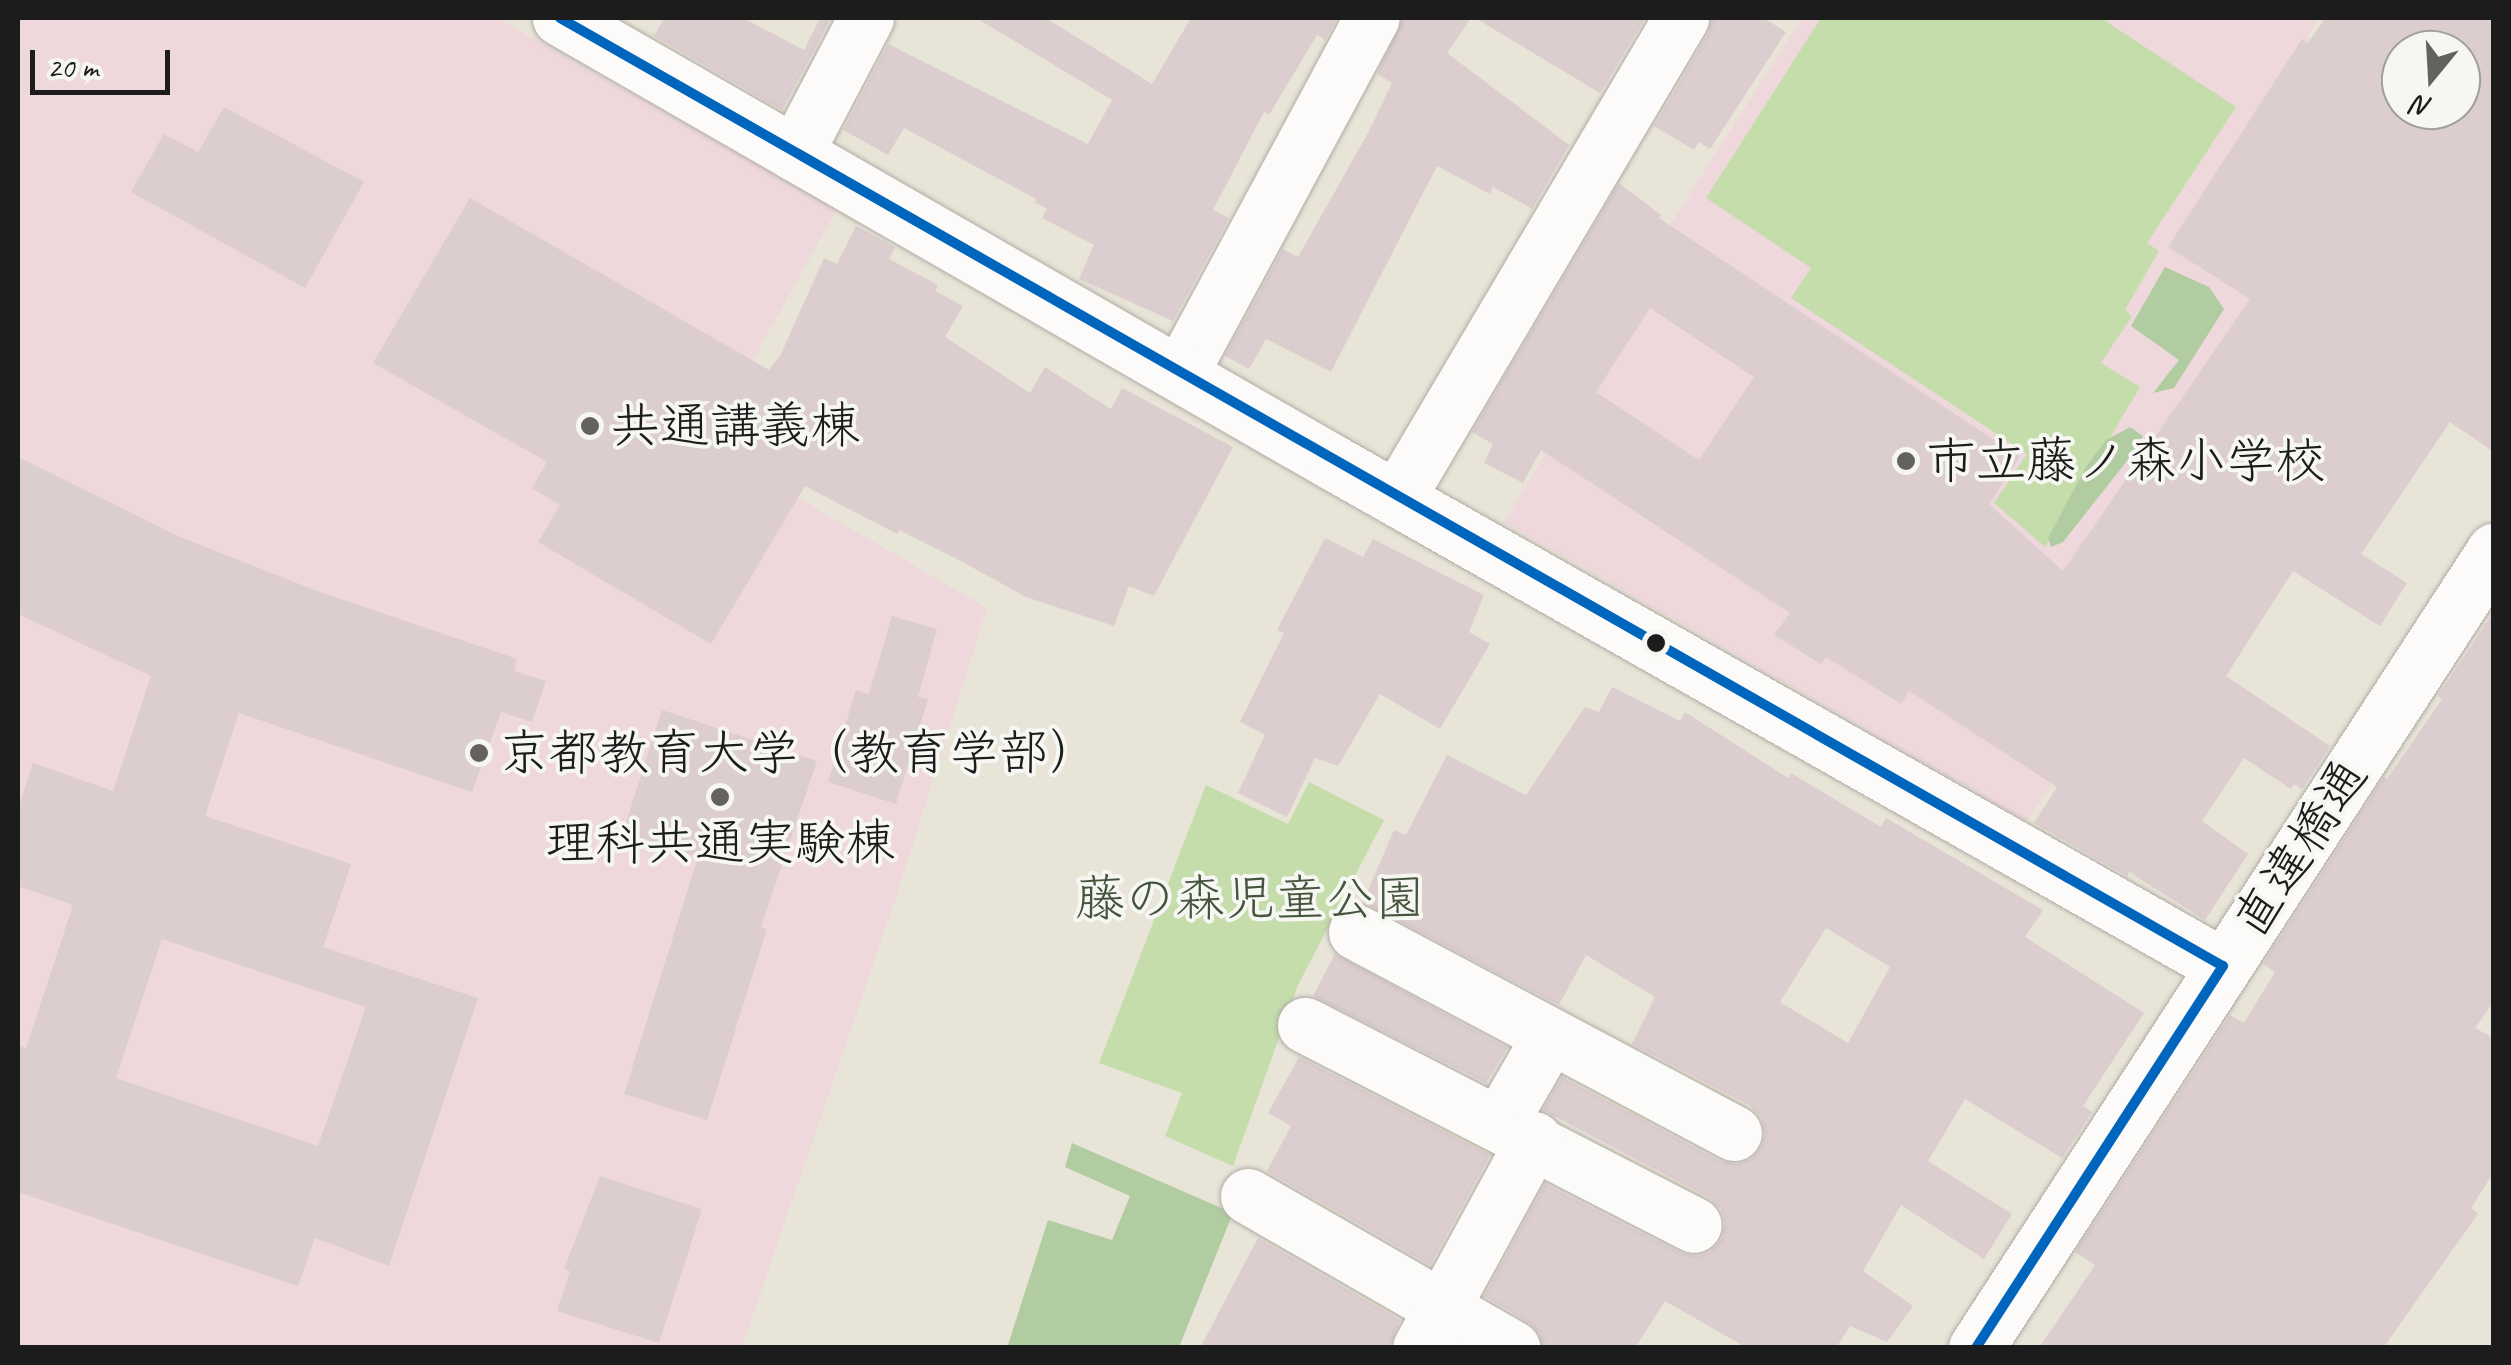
<!DOCTYPE html>
<meta charset="utf-8">
<style>
body{margin:0}
#map{position:relative;width:2511px;height:1365px;overflow:hidden;background:#e9e4d8;font-family:Caveat,"Klee One",sans-serif}
div>[style]{position:absolute}
[style*='--x']{left:calc(var(--x)*1px);top:calc(var(--y)*1px);width:calc(var(--w)*1px);rotate:calc(var(--a)*1deg)}
.built>*{inset:0;background:#eed8dc}
.green>*{inset:0;background:#c4ddab}
.forest>*{inset:0;background:#b1cca1}
.building>*{inset:0;background:#dccdcf}
.roads{filter:drop-shadow(0 0 2px #b0aca5) drop-shadow(0 0 2px #b0aca5)}
.minor>*{height:55px;margin:-27.5px;padding:0 27.5px;transform-origin:27.5px;border-radius:27.5px;background:#fcfbf9}
.tertiary>*{height:55px;margin:-27.5px;padding:0 27.5px;transform-origin:27.5px;border-radius:27.5px;background:#fcfbf9}
.bus-1>*{height:10px;margin:-5px;padding:0 5px;transform-origin:5px;border-radius:5px;background:#0065bd}
.dots>*{width:28px;height:28px;translate:-50% -50%;box-sizing:border-box;border:5px solid #f6f6f2;border-radius:50%}
span{translate:-50% -50%;white-space:nowrap;text-align:center;line-height:1.15;-webkit-text-stroke:8px #f6f6f2;paint-order:stroke}
.poi-label{font-size:50px;color:#1c1c1c}
.left{translate:0 -50%;text-align:left}
.street-label{font-size:50px;color:#1c1c1c}
.park-label{font-size:50px;color:#45543c}
.frame{position:absolute;inset:0;border:20px solid #1c1c1c;pointer-events:none}
.north{position:absolute;left:2381px;top:30px;width:100px;height:100px;box-sizing:border-box;background:#f6f6f2;border:2px solid #9f9f9c;border-radius:50%;rotate:198deg;font-size:28px;font-weight:700;line-height:40px;text-align:center;color:#1c1c1c}
.north::after{content:'';display:block;margin:auto;width:35px;height:45px;background:#64625e;clip-path:polygon(50% 0,100% 100%,50% 72%,0 100%)}
.scale{position:absolute;left:30px;top:50px;width:140px;height:45px;box-sizing:border-box;border:5px solid #1c1c1c;border-top:0;padding-left:12px;font-size:30px;line-height:35px;white-space:nowrap;color:#1c1c1c;-webkit-text-stroke:8px #f6f6f2;paint-order:stroke}
</style>
<div id="map">
<div class="built">
<i style="clip-path:polygon(18px 18px,497px 18px,837px 209px,706px 444px,987px 608px,896px 898px,742px 1347px,18px 1347px)"></i>
<i style="clip-path:polygon(1802px 18px,2319px 18px,2307px 37px,2401px 98px,2401px 110px,2481px 150px,2027px 821px,1504px 522px,1579px 399px,1598px 338px)"></i>
</div>
<div class="green">
<i style="clip-path:polygon(1821px 18px,2101px 18px,2236px 107px,2147px 243px,2159px 251px,2125px 310px,2132px 316px,2101px 363px,2140px 387px,2045px 547px,1994px 503px,2027px 454px,1791px 298px,1811px 268px,1706px 198px)"></i>
<i style="clip-path:polygon(1309px 782px,1384px 820px,1298px 985px,1233px 1166px,1165px 1136px,1182px 1093px,1099px 1063px,1206px 785px,1288px 824px)"></i>
</div>
<div class="forest">
<i style="clip-path:polygon(2165px 267px,2209px 287px,2224px 309px,2174px 388px,2153px 393px,2179px 360px,2131px 326px)"></i>
<i style="clip-path:polygon(2130px 427px,2143px 436px,2134px 452px,2063px 542px,2051px 547px,2048px 538px,2086px 467px,2106px 440px)"></i>
<i style="clip-path:polygon(1072px 1143px,1233px 1213px,1179px 1347px,1007px 1348px,1048px 1220px,1112px 1240px,1130px 1196px,1065px 1167px)"></i>
</div>
<div class="building">
<i style="clip-path:polygon(664px 18px,743px 18px,804px 50px,820px 18px,831px 18px,782px 110px,654px 36px)"></i>
<i style="clip-path:polygon(976px 18px,1046px 18px,1152px 84px,1191px 18px,1337px 18px,1325px 40px,1317px 35px,1269px 115px,1264px 112px,1213px 210px,1229px 218px,1173px 321px,1079px 279px,1094px 245px,1042px 218px,1047px 208px,1035px 203px,1036px 199px,904px 128px,888px 155px,843px 130px,888px 44px,1088px 144px,1112px 100px)"></i>
<i style="clip-path:polygon(1403px 18px,1471px 18px,1447px 53px,1569px 145px,1532px 209px,1493px 187px,1490px 194px,1437px 166px,1331px 372px,1266px 339px,1249px 369px,1225px 356px,1283px 249px,1298px 257px,1368px 133px,1392px 83px,1377px 74px)"></i>
<i style="clip-path:polygon(1475px 18px,1645px 18px,1600px 93px)"></i>
<i style="clip-path:polygon(1712px 18px,1764px 18px,1786px 32px,1710px 149px,1699px 142px,1694px 150px,1654px 126px,1708px 34px)"></i>
<i style="clip-path:polygon(evenodd,2325px 18px,2494px 18px,2494px 452px,2450px 422px,2361px 554px,2407px 583px,2380px 626px,2293px 571px,2226px 676px,2330px 746px,2302px 789px,2294px 784px,2291px 789px,2244px 758px,2202px 821px,2248px 854px,2205px 920px,2129px 872px,2127px 876px,2034px 823px,2057px 787px,1909px 691px,1901px 704px,1826px 657px,1821px 664px,1774px 635px,1790px 613px,1541px 450px,1523px 483px,1484px 463px,1493px 444px,1472px 432px,1619px 183px,1661px 215px,1659px 218px,2020px 457px,1989px 504px,2063px 571px,2250px 299px,2168px 247px,2302px 39px,2308px 43px,2325px 18px,2401px 50px,2461px 50px,2461px 110px,2401px 110px,2401px 50px,2325px 18px,1650px 308px,1754px 377px,1699px 460px,1596px 392px,1650px 308px)"></i>
<i style="clip-path:polygon(224px 107px,364px 182px,305px 288px,131px 192px,164px 134px,198px 152px)"></i>
<i style="clip-path:polygon(470px 198px,769px 370px,780px 356px,824px 258px,837px 264px,856px 226px,895px 247px,889px 259px,938px 285px,935px 291px,963px 306px,945px 337px,1030px 393px,1045px 367px,1111px 409px,1122px 388px,1233px 447px,1154px 596px,1129px 586px,1114px 626px,1026px 597px,957px 559px,899px 530px,897px 534px,805px 486px,711px 644px,538px 542px,560px 505px,532px 488px,547px 462px,373px 363px)"></i>
<i style="clip-path:polygon(evenodd,18px 457px,178px 536px,317px 591px,517px 659px,514px 671px,546px 681px,532px 722px,501px 712px,472px 792px,239px 713px,205px 816px,351px 864px,323px 947px,478px 998px,389px 1266px,315px 1238px,298px 1286px,18px 1192px,18px 1045px,26px 1048px,73px 905px,18px 886px,18px 809px,33px 763px,113px 791px,151px 676px,18px 614px,18px 457px,162px 939px,366px 1007px,318px 1146px,116px 1078px,162px 939px)"></i>
<i style="clip-path:polygon(1325px 538px,1363px 557px,1373px 539px,1484px 595px,1469px 632px,1490px 644px,1440px 729px,1380px 694px,1338px 766px,1315px 758px,1287px 817px,1238px 793px,1265px 735px,1240px 722px,1284px 633px,1277px 630px)"></i>
<i style="clip-path:polygon(2494px 612px,2494px 1001px,2475px 1028px,2494px 1038px,2494px 1172px,2471px 1208px,2478px 1214px,2383px 1348px,2039px 1348px,2095px 1265px,2075px 1252px,2230px 1015px,2244px 1023px,2275px 972px,2263px 964px,2384px 777px,2387px 779px,2442px 699px,2438px 696px)"></i>
<i style="clip-path:polygon(892px 616px,937px 629px,918px 697px,928px 699px,896px 804px,828px 782px,856px 690px,869px 694px)"></i>
<i style="clip-path:polygon(evenodd,1612px 687px,1680px 721px,1685px 712px,1788px 778px,1791px 773px,1881px 827px,1886px 818px,2043px 910px,2025px 937px,2144px 1013px,2083px 1106px,2092px 1112px,2062px 1158px,1965px 1099px,1928px 1161px,2012px 1214px,1984px 1259px,1901px 1205px,1863px 1271px,1913px 1306px,1887px 1342px,1850px 1326px,1836px 1348px,1747px 1348px,1665px 1301px,1635px 1348px,1543px 1348px,1539px 1333px,1528px 1322px,1484px 1296px,1545px 1184px,1681px 1253px,1696px 1256px,1710px 1252px,1722px 1238px,1725px 1223px,1721px 1209px,1708px 1197px,1543px 1110px,1562px 1077px,1720px 1161px,1736px 1164px,1751px 1159px,1761px 1148px,1765px 1133px,1761px 1117px,1749px 1105px,1632px 1044px,1655px 997px,1586px 955px,1559px 1005px,1363px 902px,1394px 830px,1406px 835px,1447px 755px,1526px 795px,1585px 707px,1599px 712px,1612px 687px,1826px 928px,1890px 967px,1848px 1043px,1780px 1002px,1826px 928px)"></i>
<i style="clip-path:polygon(662px 710px,817px 761px,761px 927px,767px 929px,707px 1120px,624px 1094px,698px 857px,623px 832px)"></i>
<i style="clip-path:polygon(1335px 954px,1507px 1048px,1486px 1083px,1313px 996px)"></i>
<i style="clip-path:polygon(1299px 1057px,1490px 1155px,1430px 1265px,1267px 1171px,1291px 1126px,1268px 1113px)"></i>
<i style="clip-path:polygon(600px 1176px,702px 1209px,659px 1343px,557px 1311px,570px 1271px,564px 1269px)"></i>
<i style="clip-path:polygon(1258px 1238px,1400px 1320px,1389px 1348px,1200px 1348px)"></i>
</div>
<div class="roads">
<div class="minor">
<i style="--x:795;--y:153;--w:153;--a:-62.3"></i>
<i style="--x:1181;--y:372;--w:402;--a:-61.7"></i>
<i style="--x:1397;--y:498;--w:558;--a:-59.39"></i>
<i style="--x:1356;--y:932;--w:428;--a:28"></i>
<i style="--x:1305;--y:1025;--w:437;--a:27.2"></i>
<i style="--x:1500;--y:1122;--w:98;--a:-60"></i>
<i style="--x:1248;--y:1196;--w:305;--a:29.9"></i>
<i style="--x:1420;--y:1348;--w:238;--a:-61.4"></i>
<i style="--x:1976;--y:1348;--w:951;--a:-56.98"></i>
</div>
<div class="tertiary">
<i style="--x:560;--y:18;--w:893;--a:29.9"></i>
<i style="--x:1334;--y:463;--w:1021;--a:29.5"></i>
</div>
</div>
<div class="bus-1">
<i style="--x:560;--y:18;--w:1914;--a:29.69"></i>
<i style="--x:2223;--y:966;--w:455;--a:122.9"></i>
</div>
<div class="dots">
<i style="left:590px;top:426px;background:#64625e"></i>
<i style="left:1906px;top:461px;background:#64625e"></i>
<i style="left:1656px;top:643px;background:#1c1c1c"></i>
<i style="left:479px;top:753px;background:#64625e"></i>
<i style="left:720px;top:797px;background:#64625e"></i>
</div>
<div class="poi-label">
<span class="left" style="left:610px;top:426px">共通講義棟</span>
<span class="left" style="left:1926px;top:461px">市立藤ノ森小学校</span>
<span class="left" style="left:499px;top:753px">京都教育大学（教育学部）</span>
<span style="left:720px;top:843px">理科共通実験棟</span>
</div>
<div class="street-label">
<span style="left:2300px;top:848px;rotate:-57deg">直違橋通</span>
</div>
<div class="park-label">
<span style="left:1250px;top:899px">藤の森児童公園</span>
</div>
<div class="frame"></div>
<div class="north">N</div>
<div class="scale">20 m</div>
</div>
